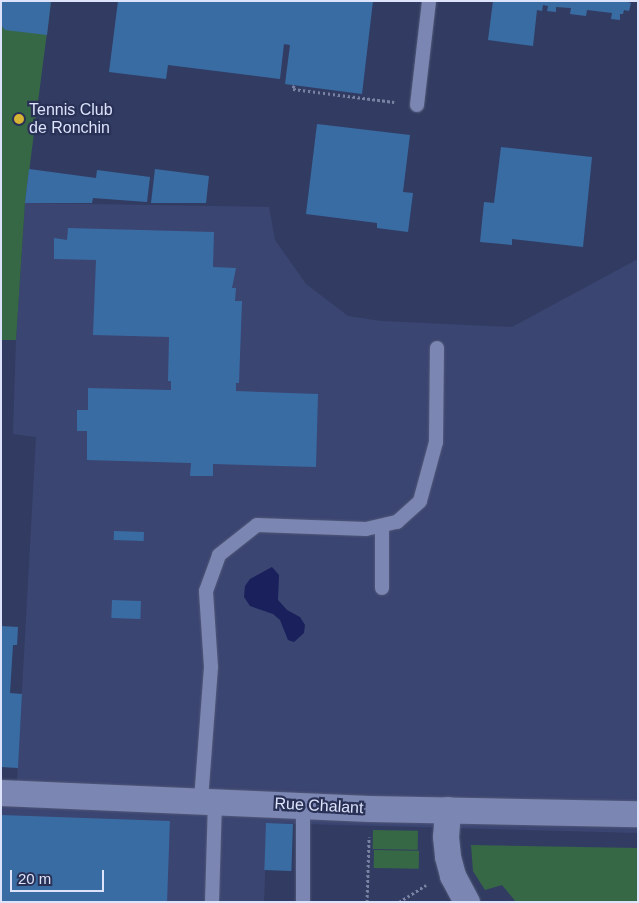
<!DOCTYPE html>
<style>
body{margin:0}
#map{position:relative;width:639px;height:903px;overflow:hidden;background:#323c62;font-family:Helvetica,sans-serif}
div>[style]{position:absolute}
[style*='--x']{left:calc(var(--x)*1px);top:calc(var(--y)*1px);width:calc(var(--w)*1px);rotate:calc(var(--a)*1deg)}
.built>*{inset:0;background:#3b4572}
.green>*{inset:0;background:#366846;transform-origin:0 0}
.water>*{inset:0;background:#19205b}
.building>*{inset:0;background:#3a6ca4;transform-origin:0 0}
.path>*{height:3px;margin-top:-1.5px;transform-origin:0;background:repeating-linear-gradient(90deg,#7982a2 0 2.5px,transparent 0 5px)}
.roads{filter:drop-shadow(0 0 1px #515878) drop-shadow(0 0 1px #515878)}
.lane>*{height:14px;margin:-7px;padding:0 7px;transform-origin:7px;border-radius:7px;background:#7b87b2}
.street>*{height:26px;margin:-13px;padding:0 13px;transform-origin:13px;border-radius:13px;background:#7b87b2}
.dots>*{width:14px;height:14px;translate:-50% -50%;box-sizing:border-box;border:2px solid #293156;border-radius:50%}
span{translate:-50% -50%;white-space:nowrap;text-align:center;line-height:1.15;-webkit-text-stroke:4.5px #293156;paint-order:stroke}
.poi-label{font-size:16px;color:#dce3fb}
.left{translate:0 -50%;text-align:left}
.street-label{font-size:16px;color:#dce3fb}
.frame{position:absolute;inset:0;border:2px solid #dce3fb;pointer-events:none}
.scale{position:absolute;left:10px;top:870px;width:94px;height:22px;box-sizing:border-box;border:2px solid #dce3fb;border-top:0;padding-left:6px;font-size:15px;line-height:18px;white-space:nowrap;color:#dce3fb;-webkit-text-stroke:4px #293156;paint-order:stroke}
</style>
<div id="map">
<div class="built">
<i style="clip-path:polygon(25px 203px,269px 207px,275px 240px,306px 284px,348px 316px,381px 321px,512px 327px,638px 259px,638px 833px,267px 823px,264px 902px,1px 902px,1px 782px,17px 782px,36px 437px,13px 434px,16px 340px)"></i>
</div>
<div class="green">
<i style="clip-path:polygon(1px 1px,51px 1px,25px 203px,16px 340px,1px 340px)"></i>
<i style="left:373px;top:830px;width:45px;height:19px;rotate:1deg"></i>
<i style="clip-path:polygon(471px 845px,638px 848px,638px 902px,516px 902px,502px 885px,485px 890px,473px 871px)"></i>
<i style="left:374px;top:850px;width:45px;height:18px;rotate:1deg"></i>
</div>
<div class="water">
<i style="clip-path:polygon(272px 567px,279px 575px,278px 600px,287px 610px,300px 617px,305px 625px,304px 633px,294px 642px,288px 640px,280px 620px,273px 614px,250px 606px,244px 597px,245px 586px,250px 579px)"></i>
</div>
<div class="building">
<i style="clip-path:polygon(1px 1px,51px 1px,47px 35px,5px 30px,1px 25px)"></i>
<i style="clip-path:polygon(118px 1px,373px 1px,362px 94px,285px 84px,290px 45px,284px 44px,280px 79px,168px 65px,166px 79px,109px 72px)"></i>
<i style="clip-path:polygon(493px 1px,625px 1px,631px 3px,629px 11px,624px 10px,623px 14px,620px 14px,620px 20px,611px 19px,612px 13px,587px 10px,586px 16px,570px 14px,571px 8px,556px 7px,556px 12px,547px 11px,548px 6px,543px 5px,542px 11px,537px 10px,533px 46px,488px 40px)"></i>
<i style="clip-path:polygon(317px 124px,410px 135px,403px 192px,413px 193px,408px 232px,377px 228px,377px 223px,306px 214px)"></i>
<i style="clip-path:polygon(501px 147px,592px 157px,583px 247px,512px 239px,512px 245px,480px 242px,484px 202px,494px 203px)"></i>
<i style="clip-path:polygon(29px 169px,96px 178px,97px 170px,150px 177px,147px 202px,93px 198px,92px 203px,25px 203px)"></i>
<i style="clip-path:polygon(155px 169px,209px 176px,206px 203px,151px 203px)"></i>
<i style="clip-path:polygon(68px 228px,214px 232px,213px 267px,236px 268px,232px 288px,236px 288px,235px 301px,242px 301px,239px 383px,236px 383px,236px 391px,318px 394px,316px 467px,213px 464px,213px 476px,190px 476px,191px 463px,87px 460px,87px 431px,77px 431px,77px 410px,88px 410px,88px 388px,171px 390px,171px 381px,168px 381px,169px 337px,93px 335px,96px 260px,54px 259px,54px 238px,67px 240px)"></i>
<i style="left:114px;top:531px;width:30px;height:9px;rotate:2deg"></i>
<i style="left:112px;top:600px;width:29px;height:18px;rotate:2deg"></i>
<i style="clip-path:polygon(1px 626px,18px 627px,17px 645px,13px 645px,10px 693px,22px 694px,18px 768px,1px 767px)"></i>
<i style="left:1px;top:815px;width:169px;height:87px;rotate:2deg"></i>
<i style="left:266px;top:823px;width:27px;height:47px;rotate:2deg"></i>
</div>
<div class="path">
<i style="--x:294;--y:85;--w:4;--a:104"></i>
<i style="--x:293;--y:89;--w:102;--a:7.3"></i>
<i style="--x:367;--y:902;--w:65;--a:-88.2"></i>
<i style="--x:399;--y:902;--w:32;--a:-32"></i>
</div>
<div class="roads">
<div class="lane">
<i style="--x:417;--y:105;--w:105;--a:-83.4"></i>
<i style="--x:382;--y:526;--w:62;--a:90"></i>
<i style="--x:201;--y:800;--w:133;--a:-85.7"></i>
<i style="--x:211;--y:667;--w:76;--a:-93.8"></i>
<i style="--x:206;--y:591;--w:38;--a:-70"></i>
<i style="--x:219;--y:555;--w:48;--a:-38.3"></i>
<i style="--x:257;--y:525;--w:109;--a:2.1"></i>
<i style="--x:366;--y:529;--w:32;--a:-13"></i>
<i style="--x:397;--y:522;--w:31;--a:-42"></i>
<i style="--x:420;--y:501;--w:61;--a:-74.8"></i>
<i style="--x:436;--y:442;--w:94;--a:-89.4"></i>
<i style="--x:212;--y:902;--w:101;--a:-88.3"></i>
<i style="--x:303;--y:902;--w:97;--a:-90"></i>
</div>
<div class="street">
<i style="--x:1;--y:793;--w:369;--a:2.5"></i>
<i style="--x:370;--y:809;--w:268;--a:1.1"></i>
<i style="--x:448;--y:810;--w:27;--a:94"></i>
<i style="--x:446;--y:837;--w:20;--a:84"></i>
<i style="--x:448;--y:857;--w:20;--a:75"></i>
<i style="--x:453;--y:876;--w:30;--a:62"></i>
</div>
</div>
<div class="dots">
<i style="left:19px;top:119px;background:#d8b434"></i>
</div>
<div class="poi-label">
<span class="left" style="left:29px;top:119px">Tennis Club<br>de Ronchin</span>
</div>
<div class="street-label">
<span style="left:319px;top:806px;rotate:3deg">Rue Chalant</span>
</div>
<div class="frame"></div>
<div class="scale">20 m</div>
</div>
